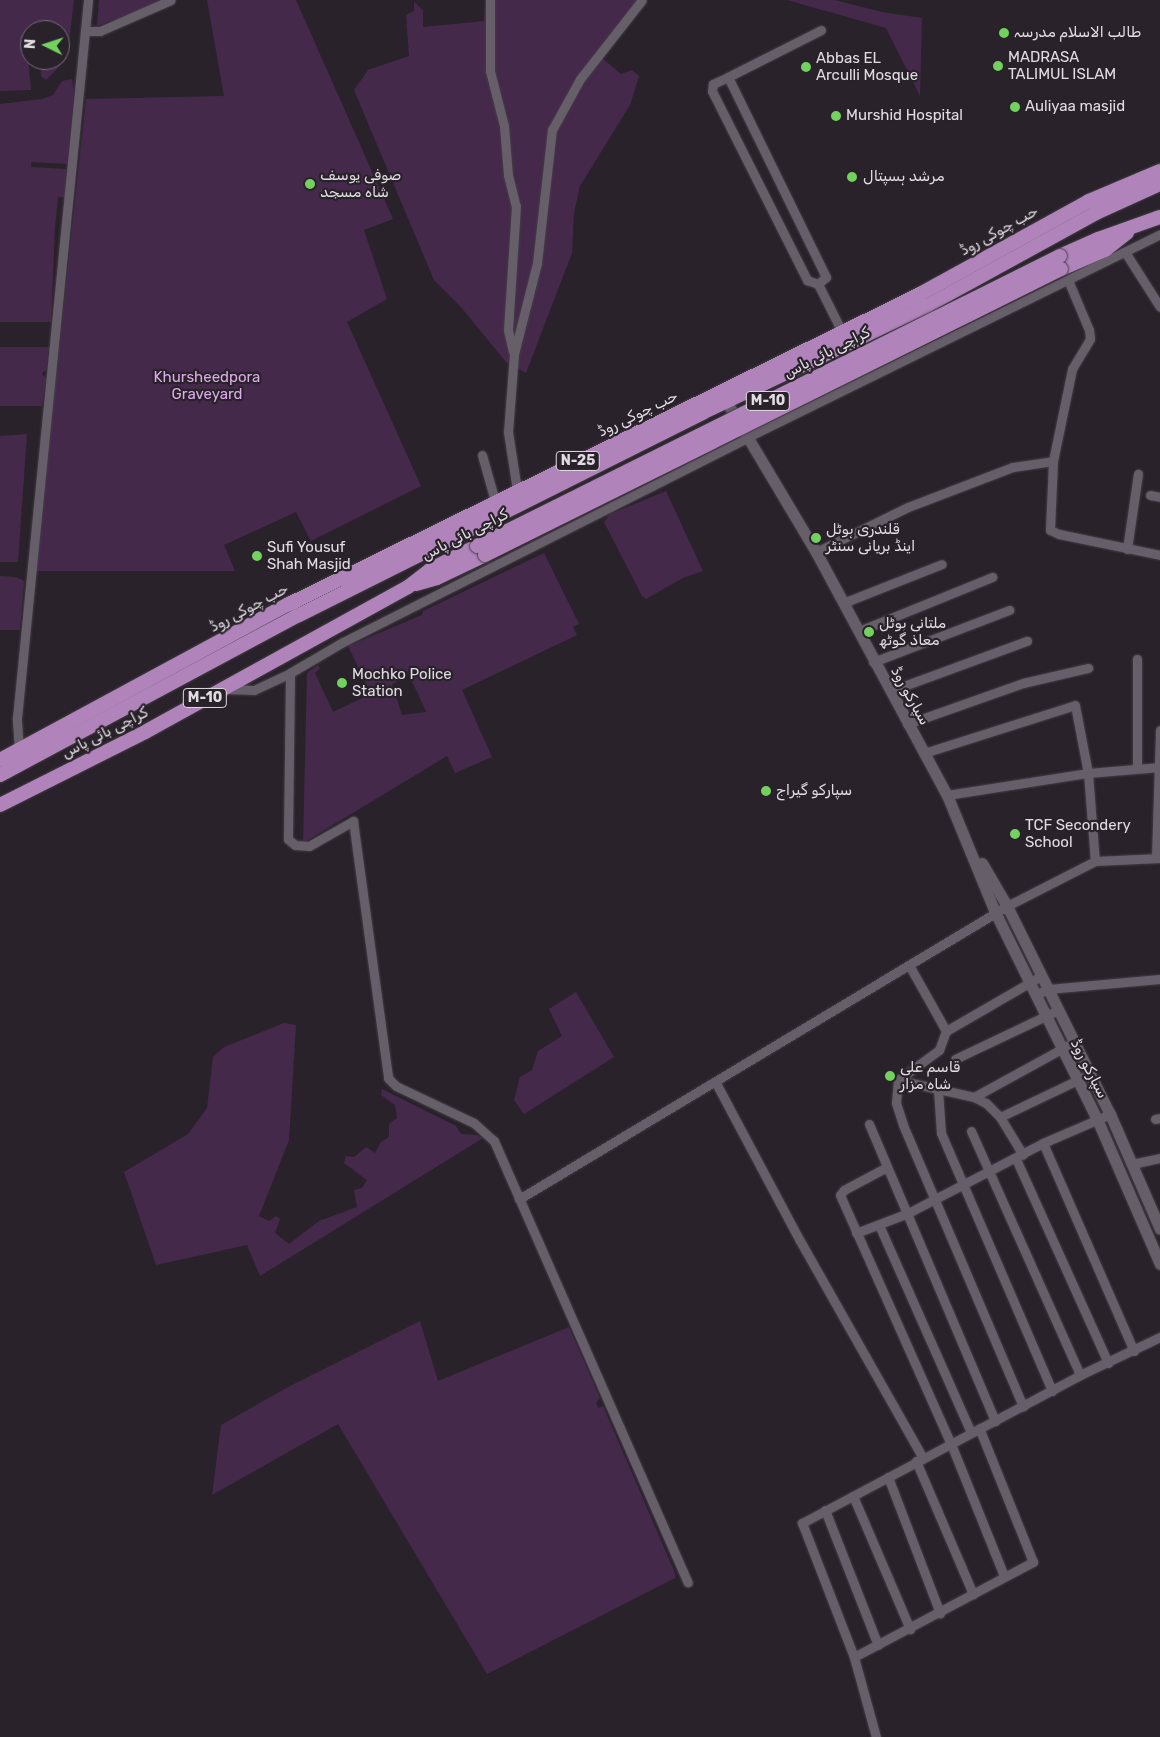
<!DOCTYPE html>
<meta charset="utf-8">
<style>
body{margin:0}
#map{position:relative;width:1160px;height:1737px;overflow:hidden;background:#29222a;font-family:Rubik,Vazirmatn,sans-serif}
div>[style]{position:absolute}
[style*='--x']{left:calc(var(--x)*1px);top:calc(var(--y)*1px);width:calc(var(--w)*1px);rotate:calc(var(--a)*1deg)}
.green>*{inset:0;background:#45294b}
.roads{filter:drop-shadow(0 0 1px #433d45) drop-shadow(0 0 1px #433d45)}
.minor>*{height:9px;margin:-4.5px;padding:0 4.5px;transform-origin:4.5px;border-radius:4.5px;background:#665e68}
.tertiary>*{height:11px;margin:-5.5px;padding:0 5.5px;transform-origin:5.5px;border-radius:5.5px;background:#665e68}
.trunk>*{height:14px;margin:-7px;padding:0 7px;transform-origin:7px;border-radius:7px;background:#b084ba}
.bridges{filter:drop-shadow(0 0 1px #433d45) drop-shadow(0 0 1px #433d45)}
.trunk-bridge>*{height:14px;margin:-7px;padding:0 7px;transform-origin:7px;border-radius:7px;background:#b084ba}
.dots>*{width:14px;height:14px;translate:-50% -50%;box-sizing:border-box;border:2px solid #29222a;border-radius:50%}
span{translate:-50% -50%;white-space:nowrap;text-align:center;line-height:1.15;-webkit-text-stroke:4.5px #29222a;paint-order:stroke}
.shield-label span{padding:1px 4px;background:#29222a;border:1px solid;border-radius:4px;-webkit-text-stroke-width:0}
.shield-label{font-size:14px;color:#e1dce2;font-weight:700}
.poi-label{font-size:15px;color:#e1dce2}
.left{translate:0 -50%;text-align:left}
.street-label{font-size:15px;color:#e1dce2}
.park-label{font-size:15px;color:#deabea}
.north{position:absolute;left:20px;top:20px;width:50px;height:50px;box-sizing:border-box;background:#29222a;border:1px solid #736c74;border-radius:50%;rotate:274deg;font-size:14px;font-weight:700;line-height:20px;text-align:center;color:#e1dce2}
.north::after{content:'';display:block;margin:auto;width:18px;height:22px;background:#72d25d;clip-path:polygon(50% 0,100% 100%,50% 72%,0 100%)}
</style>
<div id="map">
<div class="green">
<i style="clip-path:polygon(0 0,74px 0,67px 59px,46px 80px,41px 76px,42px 60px,60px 60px,60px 30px,30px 30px,30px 36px,26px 35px,31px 90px,0 91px)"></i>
<i style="clip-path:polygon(99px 0,159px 0,160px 3px,97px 26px)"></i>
<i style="clip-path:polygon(207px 0,296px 0,393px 219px,364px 230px,387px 299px,347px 322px,421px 486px,311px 541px,296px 512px,224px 545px,235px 571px,35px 571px,86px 99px,224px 96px)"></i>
<i style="clip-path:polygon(485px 0,638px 0,596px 53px,621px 74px,632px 70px,639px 76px,630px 105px,580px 186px,574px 213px,572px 253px,526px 373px,506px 362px,460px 306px,434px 280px,354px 90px,368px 70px,409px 56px,406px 15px,414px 11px,414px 2px,423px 10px,423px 27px,484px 21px)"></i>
<i style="clip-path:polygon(787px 0,835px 0,882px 12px,922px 18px,920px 96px,886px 28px)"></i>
<i style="clip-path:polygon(72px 79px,74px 91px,67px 164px,31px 162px,31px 167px,66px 169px,65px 197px,58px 197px,55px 227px,51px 322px,0 322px,0 104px,42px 99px,53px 95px,62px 81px)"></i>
<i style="clip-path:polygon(0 347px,49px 347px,46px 370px,42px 374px,46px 378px,42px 406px,0 406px)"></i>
<i style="clip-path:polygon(27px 434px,18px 562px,0 562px,0 436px)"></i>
<i style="clip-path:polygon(666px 491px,703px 571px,683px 578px,646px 599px,642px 596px,604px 522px,610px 514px)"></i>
<i style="clip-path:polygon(evenodd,544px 553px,579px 624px,573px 627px,577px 635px,462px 690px,492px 757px,455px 773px,447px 756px,303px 843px,307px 673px,318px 665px,320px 668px,315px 673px,333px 712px,371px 694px,348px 646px,422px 615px,423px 611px,544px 553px,407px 671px,426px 711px,426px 712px,402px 715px,392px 684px,404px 679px,402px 675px,407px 671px)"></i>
<i style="clip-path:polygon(0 576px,16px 577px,24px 581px,20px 630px,0 630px)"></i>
<i style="clip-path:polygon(576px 992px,614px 1057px,524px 1114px,514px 1100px,520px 1077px,532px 1070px,538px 1051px,562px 1036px,549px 1009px)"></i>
<i style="clip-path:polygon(284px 1023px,296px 1025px,289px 1140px,259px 1216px,269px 1221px,276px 1216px,280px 1219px,275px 1233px,289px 1244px,319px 1221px,357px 1207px,354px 1190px,362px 1188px,367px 1180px,344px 1163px,346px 1156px,354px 1157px,366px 1147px,375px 1153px,381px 1142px,389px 1137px,389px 1124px,397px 1118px,395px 1105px,381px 1095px,382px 1089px,456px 1126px,461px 1134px,477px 1135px,483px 1138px,260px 1276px,247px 1245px,156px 1265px,124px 1172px,188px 1134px,207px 1108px,213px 1057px,224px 1047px)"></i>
<i style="clip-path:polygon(420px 1321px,438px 1381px,569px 1327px,600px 1398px,596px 1403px,598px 1408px,603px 1406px,675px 1573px,675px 1578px,487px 1674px,338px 1424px,212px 1495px,221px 1425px,290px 1386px)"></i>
</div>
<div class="roads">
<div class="minor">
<i style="--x:490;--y:0;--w:71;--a:90"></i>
<i style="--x:490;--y:71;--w:57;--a:75.7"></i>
<i style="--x:504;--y:126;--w:49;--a:85.3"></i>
<i style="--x:508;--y:175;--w:32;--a:76"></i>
<i style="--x:516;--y:206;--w:124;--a:93.7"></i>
<i style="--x:508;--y:330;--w:22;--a:77"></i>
<i style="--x:821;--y:30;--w:104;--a:153.2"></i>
<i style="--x:728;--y:77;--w:223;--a:63.9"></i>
<i style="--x:826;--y:277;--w:11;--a:139"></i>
<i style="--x:818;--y:284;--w:54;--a:63.4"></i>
<i style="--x:85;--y:31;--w:15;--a:0"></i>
<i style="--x:100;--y:31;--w:77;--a:-23.6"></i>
<i style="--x:728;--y:77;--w:17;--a:155"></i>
<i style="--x:713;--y:84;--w:7;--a:98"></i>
<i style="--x:712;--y:91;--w:212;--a:63.3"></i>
<i style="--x:807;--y:280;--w:12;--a:20"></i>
<i style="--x:1125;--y:252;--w:65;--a:57.5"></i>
<i style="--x:482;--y:455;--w:48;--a:74.2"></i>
<i style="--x:1053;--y:461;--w:94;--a:-78.3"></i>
<i style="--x:1072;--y:369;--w:35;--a:-59"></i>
<i style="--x:1090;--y:339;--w:9;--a:-96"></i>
<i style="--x:1089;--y:330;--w:54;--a:-112.8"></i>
<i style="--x:517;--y:490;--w:59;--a:-98.8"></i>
<i style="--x:508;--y:432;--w:78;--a:-85.6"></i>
<i style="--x:514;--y:354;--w:94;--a:-75.8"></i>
<i style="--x:537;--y:263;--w:134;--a:-83.6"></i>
<i style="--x:552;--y:130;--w:58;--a:-61.2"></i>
<i style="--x:580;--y:79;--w:100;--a:-51.9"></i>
<i style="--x:1150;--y:495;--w:10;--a:11"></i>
<i style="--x:1127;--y:549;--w:76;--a:-81.7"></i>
<i style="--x:816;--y:552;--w:102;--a:-26.1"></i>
<i style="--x:908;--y:507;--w:112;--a:-20.9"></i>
<i style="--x:1013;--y:467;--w:40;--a:-8.5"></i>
<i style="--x:1053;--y:461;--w:69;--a:92.5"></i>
<i style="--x:1050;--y:530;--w:10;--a:24"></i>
<i style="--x:1059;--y:534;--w:103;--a:11.7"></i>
<i style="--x:843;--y:603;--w:106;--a:-21.5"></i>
<i style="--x:859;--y:631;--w:144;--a:-22.1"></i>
<i style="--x:873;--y:662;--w:146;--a:-20.9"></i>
<i style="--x:290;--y:673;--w:166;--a:90.7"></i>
<i style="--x:288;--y:839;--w:9;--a:41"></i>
<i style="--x:295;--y:845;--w:14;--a:4"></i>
<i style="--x:309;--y:846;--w:51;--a:-29.6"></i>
<i style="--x:353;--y:821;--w:259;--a:82.2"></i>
<i style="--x:388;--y:1078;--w:11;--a:45"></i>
<i style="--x:396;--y:1086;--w:86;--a:25.4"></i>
<i style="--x:474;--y:1123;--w:27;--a:42"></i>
<i style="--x:494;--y:1141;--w:482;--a:66.3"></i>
<i style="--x:225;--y:689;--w:29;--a:2"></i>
<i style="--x:254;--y:690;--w:40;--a:-25"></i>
<i style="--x:290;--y:673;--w:61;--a:-30.3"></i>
<i style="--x:343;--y:642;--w:456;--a:-26.8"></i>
<i style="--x:750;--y:436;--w:457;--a:-26.2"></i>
<i style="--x:890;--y:691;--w:146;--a:-20.1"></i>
<i style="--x:907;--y:724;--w:123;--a:-19.5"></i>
<i style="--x:1023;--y:683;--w:67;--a:-13"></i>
<i style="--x:19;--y:750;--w:32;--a:-94"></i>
<i style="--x:17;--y:718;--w:722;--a:-84.35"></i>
<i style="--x:924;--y:753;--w:158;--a:-17.6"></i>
<i style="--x:1075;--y:705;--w:69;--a:79.2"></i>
<i style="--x:1088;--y:773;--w:88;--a:85.5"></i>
<i style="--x:1137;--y:767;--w:108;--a:-90"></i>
<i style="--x:947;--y:795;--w:143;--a:-8.9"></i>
<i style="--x:1088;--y:773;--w:72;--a:-4.8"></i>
<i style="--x:1156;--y:858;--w:128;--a:-88.2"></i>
<i style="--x:909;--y:965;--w:76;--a:60.7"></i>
<i style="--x:1035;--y:995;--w:14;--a:-25"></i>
<i style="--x:1048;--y:989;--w:112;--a:-5.1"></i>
<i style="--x:955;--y:1059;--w:114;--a:-25.4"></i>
<i style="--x:898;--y:1080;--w:23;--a:95"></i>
<i style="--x:896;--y:1103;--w:23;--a:72"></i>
<i style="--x:903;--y:1125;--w:306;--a:66.9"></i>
<i style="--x:898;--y:1080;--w:51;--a:-36.2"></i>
<i style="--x:939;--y:1050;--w:20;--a:-70"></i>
<i style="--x:946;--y:1031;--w:110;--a:-30.1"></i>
<i style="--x:898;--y:1080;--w:78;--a:12.6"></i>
<i style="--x:974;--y:1097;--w:13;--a:27"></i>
<i style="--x:986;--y:1103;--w:20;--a:45"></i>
<i style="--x:1000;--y:1117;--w:44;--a:58.8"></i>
<i style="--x:716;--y:1083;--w:177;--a:62"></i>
<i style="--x:799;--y:1239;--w:252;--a:60.5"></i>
<i style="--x:938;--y:1090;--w:43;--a:86"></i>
<i style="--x:941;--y:1133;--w:281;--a:66.7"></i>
<i style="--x:974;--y:1097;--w:114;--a:-28.8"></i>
<i style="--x:1000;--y:1117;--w:100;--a:-25.5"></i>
<i style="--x:1155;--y:1119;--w:5;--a:-11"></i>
<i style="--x:869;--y:1124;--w:323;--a:67"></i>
<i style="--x:971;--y:1131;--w:267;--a:65.9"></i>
<i style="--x:1043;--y:1143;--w:227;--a:66.4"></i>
<i style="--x:1016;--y:1159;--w:224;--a:65.7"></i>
<i style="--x:1132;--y:1164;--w:29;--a:-12"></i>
<i style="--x:887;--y:1167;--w:49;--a:151.9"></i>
<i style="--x:844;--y:1190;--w:6;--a:129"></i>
<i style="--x:840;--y:1195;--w:273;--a:66"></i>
<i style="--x:951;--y:1444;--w:142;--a:68.1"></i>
<i style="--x:519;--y:1199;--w:569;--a:-30.98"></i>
<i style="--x:1007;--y:906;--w:99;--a:-27.1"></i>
<i style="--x:1095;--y:861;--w:65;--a:-2.6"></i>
<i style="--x:879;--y:1225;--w:227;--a:66.1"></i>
<i style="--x:856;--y:1233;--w:56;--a:-21"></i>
<i style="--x:908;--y:1213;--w:152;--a:-27.4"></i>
<i style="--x:1043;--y:1143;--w:73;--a:-23.4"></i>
<i style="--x:916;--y:1461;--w:145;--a:66.8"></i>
<i style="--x:888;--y:1477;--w:146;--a:69.1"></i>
<i style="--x:853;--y:1496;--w:145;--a:66.8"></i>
<i style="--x:825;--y:1510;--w:145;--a:68.6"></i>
<i style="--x:854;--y:1657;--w:203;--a:-28"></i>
<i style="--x:1033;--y:1562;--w:144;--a:-111.9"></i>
<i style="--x:876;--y:1737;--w:83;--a:-105.4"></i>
<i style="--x:854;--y:1657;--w:144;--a:-111.2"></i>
<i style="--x:802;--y:1523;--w:315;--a:-28"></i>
<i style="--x:1080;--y:1375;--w:89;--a:-25.4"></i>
</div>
<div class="tertiary">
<i style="--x:723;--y:396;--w:182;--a:59.2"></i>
<i style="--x:816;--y:552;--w:276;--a:61.7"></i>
<i style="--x:947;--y:795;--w:126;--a:67.7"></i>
<i style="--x:995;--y:912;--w:231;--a:63.8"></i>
<i style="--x:1097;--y:1119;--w:158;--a:66.5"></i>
<i style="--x:982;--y:863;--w:50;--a:59.8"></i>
<i style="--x:1007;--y:906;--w:232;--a:63.7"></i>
<i style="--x:1110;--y:1114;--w:125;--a:66.5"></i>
</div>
<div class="trunk">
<i style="--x:1060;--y:256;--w:42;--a:-24.1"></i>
<i style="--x:1098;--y:239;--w:66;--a:-19.5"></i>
<i style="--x:1061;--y:269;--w:48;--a:-23.4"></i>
<i style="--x:1105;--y:250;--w:28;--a:-38"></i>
<i style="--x:416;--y:584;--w:22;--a:-16"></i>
<i style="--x:437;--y:578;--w:53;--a:-25.6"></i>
<i style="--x:0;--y:760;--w:328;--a:-28.4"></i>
<i style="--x:289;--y:604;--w:703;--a:-26.16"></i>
<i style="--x:920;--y:294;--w:193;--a:-28.8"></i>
<i style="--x:1089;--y:201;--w:77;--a:-22.9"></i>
<i style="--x:0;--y:775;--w:339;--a:-28.2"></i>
<i style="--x:299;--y:615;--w:451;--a:-26.6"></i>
<i style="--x:702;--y:413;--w:249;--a:-25.4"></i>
<i style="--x:927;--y:306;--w:193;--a:-28.8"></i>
<i style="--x:1096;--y:213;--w:70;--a:-24.4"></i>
<i style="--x:0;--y:805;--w:162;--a:-26.7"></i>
<i style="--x:145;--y:732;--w:300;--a:-28.9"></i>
<i style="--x:408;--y:587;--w:29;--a:-38"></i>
<i style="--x:431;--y:569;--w:51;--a:-26.6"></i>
</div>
</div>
<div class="bridges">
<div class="trunk-bridge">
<i style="--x:477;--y:546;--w:651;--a:-26.45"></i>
<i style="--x:485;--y:555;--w:643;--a:-26.41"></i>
</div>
</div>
<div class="dots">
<i style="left:1004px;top:33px;background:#72d25d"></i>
<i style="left:998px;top:66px;background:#72d25d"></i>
<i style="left:806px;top:67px;background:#72d25d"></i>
<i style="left:1015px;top:107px;background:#72d25d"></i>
<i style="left:836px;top:116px;background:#72d25d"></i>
<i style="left:852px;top:177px;background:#72d25d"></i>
<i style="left:310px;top:184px;background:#72d25d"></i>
<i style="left:816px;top:538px;background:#72d25d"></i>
<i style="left:257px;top:556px;background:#72d25d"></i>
<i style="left:869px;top:632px;background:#72d25d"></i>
<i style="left:342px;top:683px;background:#72d25d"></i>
<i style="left:766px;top:791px;background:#72d25d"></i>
<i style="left:1015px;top:834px;background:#72d25d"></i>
<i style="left:890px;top:1076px;background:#72d25d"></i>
</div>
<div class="shield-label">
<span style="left:768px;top:401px">M-10</span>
<span style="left:578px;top:461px">N-25</span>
<span style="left:205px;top:698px">M-10</span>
</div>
<div class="poi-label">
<span class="left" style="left:1014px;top:33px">طالب الاسلام مدرسہ</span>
<span class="left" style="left:1008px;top:66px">MADRASA<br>TALIMUL ISLAM</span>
<span class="left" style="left:816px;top:67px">Abbas EL<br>Arculli Mosque</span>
<span class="left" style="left:1025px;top:107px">Auliyaa masjid</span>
<span class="left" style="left:846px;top:116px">Murshid Hospital</span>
<span class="left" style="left:320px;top:184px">صوفی یوسف<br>شاہ مسجد</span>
<span class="left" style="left:863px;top:177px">مرشد ہسپتال</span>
<span class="left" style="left:826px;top:538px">قلندری ہوٹل<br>اینڈ بریانی سنٹر</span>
<span class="left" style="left:267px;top:556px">Sufi Yousuf<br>Shah Masjid</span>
<span class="left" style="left:879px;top:632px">ملتانی ہوٹل<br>معاذ گوٹھ</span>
<span class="left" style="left:352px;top:683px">Mochko Police<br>Station</span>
<span class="left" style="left:776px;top:791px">سپارکو گیراج</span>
<span class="left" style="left:1025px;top:834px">TCF Secondery<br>School</span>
<span class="left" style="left:900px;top:1076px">قاسم علی<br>شاہ مزار</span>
</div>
<div class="street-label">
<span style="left:999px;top:231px;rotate:-29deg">حب چوکی روڈ</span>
<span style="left:827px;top:353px;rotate:-27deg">کراچی بائی پاس</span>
<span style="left:638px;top:414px;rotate:-26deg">حب چوکی روڈ</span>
<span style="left:465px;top:535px;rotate:-27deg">کراچی بائی پاس</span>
<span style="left:249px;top:608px;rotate:-28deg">حب چوکی روڈ</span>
<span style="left:910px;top:696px;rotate:61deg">سپارکو روڈ</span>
<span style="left:105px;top:733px;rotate:-27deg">کراچی بائی پاس</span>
<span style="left:1089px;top:1069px;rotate:63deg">سپارکو روڈ</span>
</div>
<div class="park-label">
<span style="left:207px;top:386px">Khursheedpora<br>Graveyard</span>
</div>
<div class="north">N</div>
</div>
